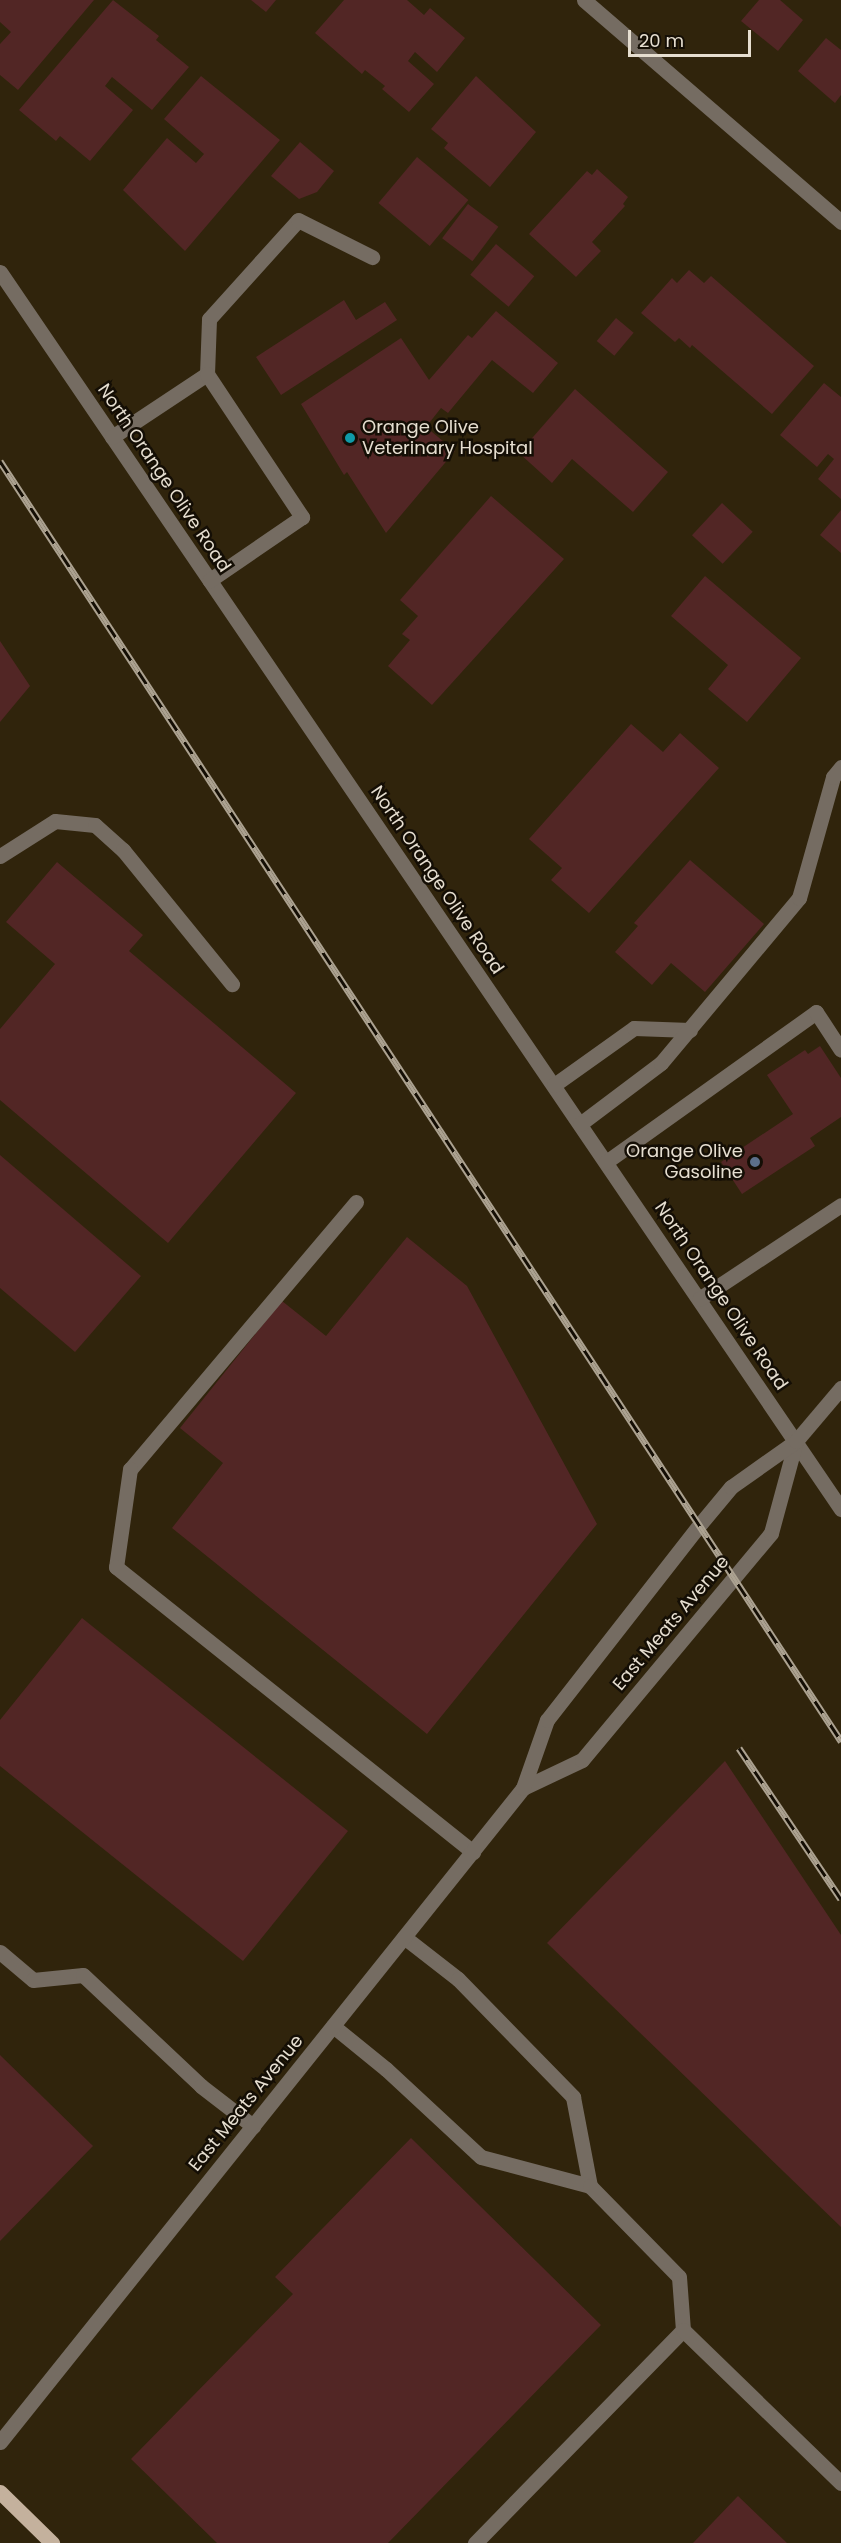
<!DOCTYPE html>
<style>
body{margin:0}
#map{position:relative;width:841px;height:2543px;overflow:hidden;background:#30240c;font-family:Poppins,sans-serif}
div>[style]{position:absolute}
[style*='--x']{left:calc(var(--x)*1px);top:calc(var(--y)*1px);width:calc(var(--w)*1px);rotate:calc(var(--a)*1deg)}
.building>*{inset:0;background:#522625;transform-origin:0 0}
.minor>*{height:15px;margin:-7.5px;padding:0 7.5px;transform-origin:7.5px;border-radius:7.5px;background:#756c62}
.major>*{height:15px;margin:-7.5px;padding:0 7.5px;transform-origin:7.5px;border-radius:7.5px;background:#c4b19d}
.rail>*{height:7px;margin-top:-3.5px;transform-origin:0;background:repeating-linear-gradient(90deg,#140e05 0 14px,#aca291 0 28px);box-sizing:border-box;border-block:2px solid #aca291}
.dots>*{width:16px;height:16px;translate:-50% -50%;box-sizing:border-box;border:3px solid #140e05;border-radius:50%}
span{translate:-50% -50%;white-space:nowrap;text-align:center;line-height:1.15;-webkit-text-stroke:5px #140e05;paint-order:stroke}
.poi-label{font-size:18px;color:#e6ded0}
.left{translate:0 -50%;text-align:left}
.right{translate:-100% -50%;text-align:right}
.street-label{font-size:18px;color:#e6ded0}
.scale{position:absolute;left:628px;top:30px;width:123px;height:27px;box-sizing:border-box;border:3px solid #e6ded0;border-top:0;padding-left:8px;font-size:18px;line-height:21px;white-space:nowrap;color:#e6ded0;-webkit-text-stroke:4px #140e05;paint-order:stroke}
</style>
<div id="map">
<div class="building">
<i style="clip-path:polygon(0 0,94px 0,18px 90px,0 75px,0 44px,11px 32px,0 22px)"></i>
<i style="clip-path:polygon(113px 0,159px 36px,156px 40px,189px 67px,152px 110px,112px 77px,105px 86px,133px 110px,90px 161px,60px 136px,56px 141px,19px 110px)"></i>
<i style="clip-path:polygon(251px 0,276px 0,266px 12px)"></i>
<i style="clip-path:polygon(344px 0,407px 0,424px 15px,430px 8px,465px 38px,437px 72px,415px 52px,408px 61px,434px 84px,409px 112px,382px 89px,385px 86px,365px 70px,362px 74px,315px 33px)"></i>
<i style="clip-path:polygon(759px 0,780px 0,803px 20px,778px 51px,741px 21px)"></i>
<i style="clip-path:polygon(826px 38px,841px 50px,841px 95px,835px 103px,798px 71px)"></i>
<i style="clip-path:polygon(201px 76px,280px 140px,185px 251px,123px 190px,167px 138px,196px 163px,204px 154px,164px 119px)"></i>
<i style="clip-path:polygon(476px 76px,536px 132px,490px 187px,444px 148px,448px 143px,431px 129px)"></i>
<i style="clip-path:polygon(300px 142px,334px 171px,317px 192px,299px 199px,271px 176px)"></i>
<i style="left:417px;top:157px;width:67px;height:60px;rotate:40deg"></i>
<i style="clip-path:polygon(597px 169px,628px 197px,623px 204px,625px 206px,592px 242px,601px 251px,576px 277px,529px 234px,587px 171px,592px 175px)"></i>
<i style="left:468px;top:204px;width:38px;height:43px;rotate:37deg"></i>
<i style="left:496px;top:244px;width:50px;height:40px;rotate:40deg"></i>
<i style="clip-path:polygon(689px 270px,704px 283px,711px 276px,814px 366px,772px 414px,692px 345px,690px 348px,679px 338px,675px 342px,641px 313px,672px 278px,677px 283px)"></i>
<i style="clip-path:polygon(344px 300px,356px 320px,385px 302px,397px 320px,281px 395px,256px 357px)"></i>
<i style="clip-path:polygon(496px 311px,558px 363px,533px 393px,492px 360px,448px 413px,441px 408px,426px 427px,455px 451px,386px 533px,347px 472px,344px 475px,301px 404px,401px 338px,429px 380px,468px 335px,472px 338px)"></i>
<i style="left:616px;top:318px;width:23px;height:30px;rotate:40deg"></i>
<i style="clip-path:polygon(824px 383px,841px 397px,841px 499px,818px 479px,834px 459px,828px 454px,817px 467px,780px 435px)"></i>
<i style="clip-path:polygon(575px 389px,668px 472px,633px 512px,572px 459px,552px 483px,519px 453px)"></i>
<i style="clip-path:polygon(491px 496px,564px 559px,432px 705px,388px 666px,410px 640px,402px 634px,418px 616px,400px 600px)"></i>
<i style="left:722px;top:503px;width:42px;height:44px;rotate:43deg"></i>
<i style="clip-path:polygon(841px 510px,841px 553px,820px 535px)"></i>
<i style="clip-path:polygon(705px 576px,801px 658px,747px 722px,708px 689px,728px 665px,671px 616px)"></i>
<i style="clip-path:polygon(0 641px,30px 686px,0 722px)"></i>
<i style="clip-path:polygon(631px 724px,663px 752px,680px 733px,719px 768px,589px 913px,551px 880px,562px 868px,529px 839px)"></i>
<i style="clip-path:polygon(690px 860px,764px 924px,705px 992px,671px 963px,652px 985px,615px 952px,638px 926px,634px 923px)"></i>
<i style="clip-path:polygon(57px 862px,143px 935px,129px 951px,296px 1093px,168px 1243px,0 1100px,0 1029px,55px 964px,6px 922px)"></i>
<i style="clip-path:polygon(820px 1046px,841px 1078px,841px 1117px,810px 1138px,815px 1146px,742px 1194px,721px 1162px,793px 1114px,767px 1075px,805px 1050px,808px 1054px)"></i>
<i style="clip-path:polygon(0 1155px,141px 1276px,75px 1352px,0 1288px)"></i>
<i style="clip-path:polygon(407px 1237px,467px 1286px,597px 1524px,427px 1734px,172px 1528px,223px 1463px,180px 1428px,282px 1301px,326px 1336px)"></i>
<i style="clip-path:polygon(82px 1618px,348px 1831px,243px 1961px,0 1766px,0 1720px)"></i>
<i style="clip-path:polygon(725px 1761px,841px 1935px,841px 2227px,547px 1943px)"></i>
<i style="clip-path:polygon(0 2055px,93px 2146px,0 2241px)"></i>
<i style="clip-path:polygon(411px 2138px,601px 2325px,388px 2543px,217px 2543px,131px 2459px,293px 2294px,275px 2277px)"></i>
<i style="clip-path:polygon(738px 2496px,787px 2543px,693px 2543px)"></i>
</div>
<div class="minor">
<i style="--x:584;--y:0;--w:340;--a:40.8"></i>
<i style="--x:0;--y:272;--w:1496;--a:55.79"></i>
<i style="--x:207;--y:374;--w:55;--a:-87.9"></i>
<i style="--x:209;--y:319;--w:133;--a:-48"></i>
<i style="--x:298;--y:220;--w:83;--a:26.6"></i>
<i style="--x:112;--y:437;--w:114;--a:-33.6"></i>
<i style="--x:207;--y:374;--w:172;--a:56.4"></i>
<i style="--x:302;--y:517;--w:112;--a:145.6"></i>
<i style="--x:0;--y:856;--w:65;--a:-32.5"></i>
<i style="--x:55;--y:821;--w:40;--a:5.7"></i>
<i style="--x:95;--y:825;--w:38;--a:42"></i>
<i style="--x:123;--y:850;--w:173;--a:50.9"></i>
<i style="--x:554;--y:1085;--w:98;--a:-35.5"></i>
<i style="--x:634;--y:1028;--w:56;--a:2"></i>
<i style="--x:580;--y:1124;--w:101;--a:-37"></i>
<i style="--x:661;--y:1063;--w:215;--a:-50.1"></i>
<i style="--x:799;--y:898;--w:126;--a:-74.3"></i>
<i style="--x:833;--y:777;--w:13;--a:-51"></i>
<i style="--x:606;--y:1162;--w:258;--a:-35.5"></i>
<i style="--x:816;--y:1012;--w:45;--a:56.7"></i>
<i style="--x:356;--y:1202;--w:350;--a:130.2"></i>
<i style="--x:130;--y:1469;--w:99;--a:98.1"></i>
<i style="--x:116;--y:1567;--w:457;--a:38.6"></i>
<i style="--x:699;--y:1299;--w:170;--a:-33.5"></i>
<i style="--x:523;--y:1788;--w:65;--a:-25.4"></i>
<i style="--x:582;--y:1760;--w:295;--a:-50.2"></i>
<i style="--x:771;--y:1533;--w:95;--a:-74.8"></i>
<i style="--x:404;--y:1937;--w:68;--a:37.9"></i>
<i style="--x:458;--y:1979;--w:165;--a:45.7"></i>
<i style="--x:573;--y:2097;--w:91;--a:79.2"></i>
<i style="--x:0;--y:1952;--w:43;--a:40.3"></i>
<i style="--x:33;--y:1980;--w:50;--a:-5.7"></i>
<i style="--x:83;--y:1975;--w:162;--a:43.2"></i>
<i style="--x:201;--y:2086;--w:66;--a:37.6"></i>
<i style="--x:333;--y:2026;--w:68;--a:39.1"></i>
<i style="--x:386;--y:2069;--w:129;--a:42.8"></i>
<i style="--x:481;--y:2157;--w:113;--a:14.9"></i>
<i style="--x:590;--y:2186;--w:127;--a:45.6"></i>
<i style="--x:679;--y:2277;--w:53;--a:85.7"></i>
<i style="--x:683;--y:2330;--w:298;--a:134.3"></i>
<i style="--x:683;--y:2330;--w:220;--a:44.1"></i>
<i style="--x:0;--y:2442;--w:837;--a:-51.35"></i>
<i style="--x:523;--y:1788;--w:72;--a:-70.6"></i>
<i style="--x:547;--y:1720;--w:250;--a:-52"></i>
<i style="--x:701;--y:1523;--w:47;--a:-50.2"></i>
<i style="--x:731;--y:1487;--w:80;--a:-35.3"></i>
<i style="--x:796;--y:1441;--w:70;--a:-49.7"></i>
</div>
<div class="major">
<i style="--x:0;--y:2492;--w:73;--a:44.4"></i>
</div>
<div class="rail">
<i style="--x:0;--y:461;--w:1532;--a:56.69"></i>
<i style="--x:739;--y:1748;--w:182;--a:56"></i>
</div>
<div class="dots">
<i style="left:350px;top:438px;background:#0f9aa8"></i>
<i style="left:755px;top:1162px;background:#5c6f8a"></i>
</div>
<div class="poi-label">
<span class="left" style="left:362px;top:438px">Orange Olive<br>Veterinary Hospital</span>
<span class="right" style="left:743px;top:1162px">Orange Olive<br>Gasoline</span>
</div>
<div class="street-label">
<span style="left:164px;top:478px;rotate:56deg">North Orange Olive Road</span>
<span style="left:437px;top:880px;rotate:56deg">North Orange Olive Road</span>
<span style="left:721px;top:1296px;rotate:56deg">North Orange Olive Road</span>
<span style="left:671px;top:1623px;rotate:-50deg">East Meats Avenue</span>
<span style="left:246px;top:2103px;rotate:-51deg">East Meats Avenue</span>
</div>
<div class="scale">20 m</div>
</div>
